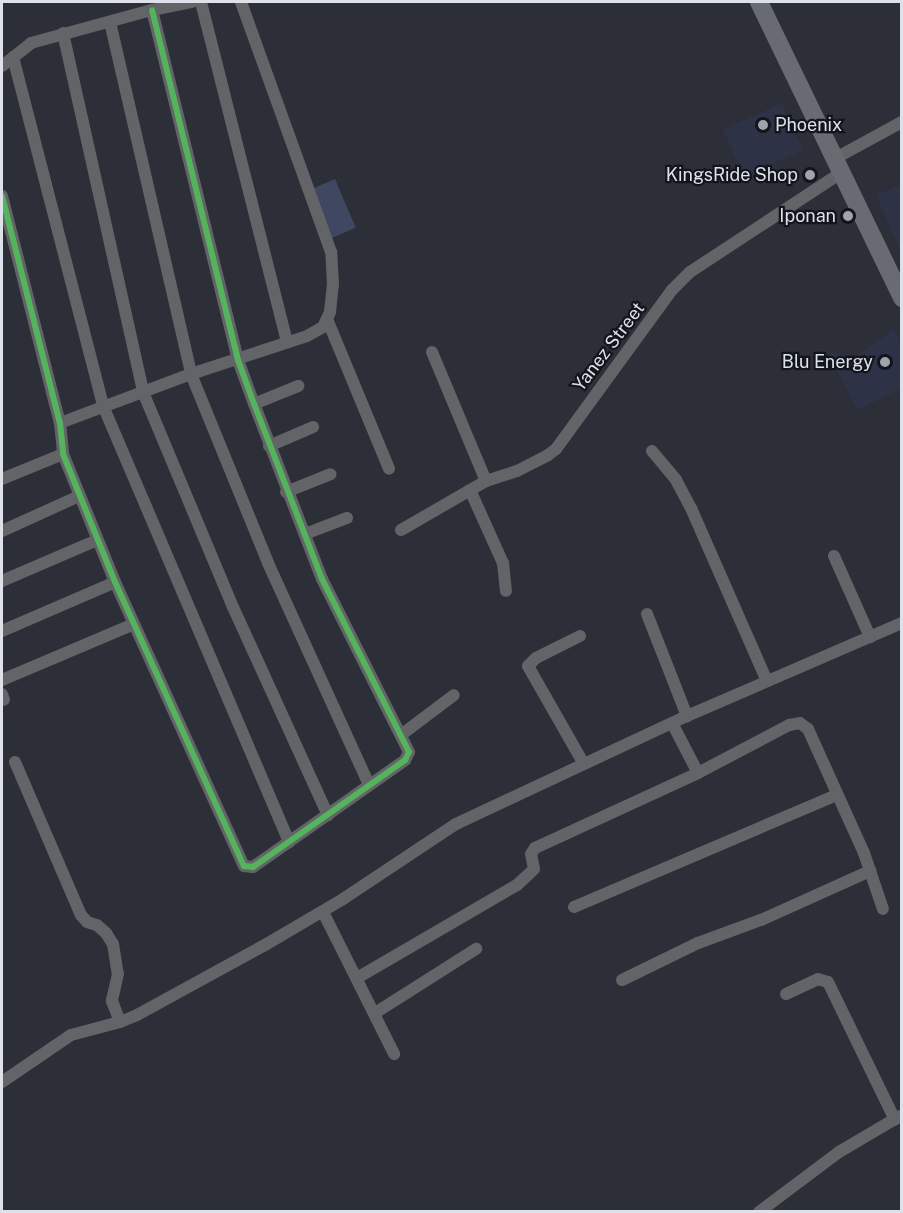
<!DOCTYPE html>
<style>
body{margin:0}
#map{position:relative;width:903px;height:1213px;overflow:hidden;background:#2c2f37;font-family:"Public Sans",sans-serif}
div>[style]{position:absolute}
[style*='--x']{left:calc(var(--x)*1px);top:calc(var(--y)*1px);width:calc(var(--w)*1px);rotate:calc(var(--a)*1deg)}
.built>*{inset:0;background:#2d3246;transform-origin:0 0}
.green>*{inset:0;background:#404760;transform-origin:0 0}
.minor>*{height:12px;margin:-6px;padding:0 6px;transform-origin:6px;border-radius:6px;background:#626467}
.highway>*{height:18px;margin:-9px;padding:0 9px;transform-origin:9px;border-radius:9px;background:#686b71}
.cycleway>*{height:6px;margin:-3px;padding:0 3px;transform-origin:3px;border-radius:3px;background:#56b35d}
.dots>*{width:16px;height:16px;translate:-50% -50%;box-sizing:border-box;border:3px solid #13151c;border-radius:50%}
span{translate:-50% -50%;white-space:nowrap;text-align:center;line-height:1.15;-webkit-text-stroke:4.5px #13151c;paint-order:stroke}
.poi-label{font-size:18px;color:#dde1ea}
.left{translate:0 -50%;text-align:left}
.right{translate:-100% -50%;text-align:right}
.street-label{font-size:18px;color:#dde1ea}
.frame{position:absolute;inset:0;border:3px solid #dde1ea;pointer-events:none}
</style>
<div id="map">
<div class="built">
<i style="left:782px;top:103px;width:52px;height:65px;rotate:66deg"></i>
<i style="clip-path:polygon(901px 184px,901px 253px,876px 195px)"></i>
<i style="clip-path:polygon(894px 329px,901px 346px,901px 389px,857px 410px,828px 351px,854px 358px)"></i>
</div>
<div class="green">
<i style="left:335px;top:179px;width:53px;height:28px;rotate:67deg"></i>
</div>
<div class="minor">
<i style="--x:201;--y:2;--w:350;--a:75.8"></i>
<i style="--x:110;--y:22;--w:361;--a:77"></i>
<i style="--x:191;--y:374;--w:204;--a:67.8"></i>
<i style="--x:268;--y:563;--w:244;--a:65.5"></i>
<i style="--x:63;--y:33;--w:368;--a:77.4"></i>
<i style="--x:143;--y:392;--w:233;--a:67.3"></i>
<i style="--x:233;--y:607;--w:229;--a:65.5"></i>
<i style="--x:13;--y:57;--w:363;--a:75.5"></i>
<i style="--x:104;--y:408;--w:472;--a:66.9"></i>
<i style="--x:2;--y:66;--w:37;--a:-38"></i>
<i style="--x:31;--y:43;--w:125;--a:-15.3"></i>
<i style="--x:152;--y:10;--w:41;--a:-11.3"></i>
<i style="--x:834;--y:159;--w:77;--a:-28.6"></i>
<i style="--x:2;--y:196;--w:234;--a:75.7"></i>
<i style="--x:60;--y:423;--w:31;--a:84"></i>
<i style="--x:63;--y:454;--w:138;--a:67.9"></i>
<i style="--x:115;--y:582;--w:312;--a:65.6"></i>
<i style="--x:244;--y:866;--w:9;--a:6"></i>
<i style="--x:253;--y:867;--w:186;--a:-35.1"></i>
<i style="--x:405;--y:760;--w:9;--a:-63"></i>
<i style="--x:409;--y:752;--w:194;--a:-116.7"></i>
<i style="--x:322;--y:579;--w:188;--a:-111.2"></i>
<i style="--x:254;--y:404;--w:47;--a:-110"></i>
<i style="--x:238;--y:360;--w:360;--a:-103.8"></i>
<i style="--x:327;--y:319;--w:162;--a:67.5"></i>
<i style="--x:432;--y:352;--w:140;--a:67.3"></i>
<i style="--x:254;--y:404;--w:48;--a:-22.2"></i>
<i style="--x:60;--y:423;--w:140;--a:-20.5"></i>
<i style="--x:191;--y:374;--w:122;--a:-18.1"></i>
<i style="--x:307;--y:336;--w:18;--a:-29"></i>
<i style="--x:323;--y:327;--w:17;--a:-65"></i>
<i style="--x:330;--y:312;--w:27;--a:-84"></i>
<i style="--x:333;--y:285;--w:33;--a:-93"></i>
<i style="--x:331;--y:252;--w:266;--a:-109.8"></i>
<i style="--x:269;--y:446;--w:48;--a:-23.4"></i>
<i style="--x:652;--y:451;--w:38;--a:50"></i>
<i style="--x:676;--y:480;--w:32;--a:62"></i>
<i style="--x:691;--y:508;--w:189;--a:66.3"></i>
<i style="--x:2;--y:479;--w:66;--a:-22.3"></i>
<i style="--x:470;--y:490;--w:80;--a:65.7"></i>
<i style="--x:503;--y:563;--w:28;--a:84"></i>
<i style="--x:286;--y:492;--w:48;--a:-21.8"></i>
<i style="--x:401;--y:530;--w:98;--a:-30"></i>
<i style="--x:486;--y:481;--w:33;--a:-18"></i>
<i style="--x:517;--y:471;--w:35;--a:-27"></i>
<i style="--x:548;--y:455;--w:10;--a:-37"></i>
<i style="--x:556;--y:449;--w:197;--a:-53.9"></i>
<i style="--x:672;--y:290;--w:25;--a:-45"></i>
<i style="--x:690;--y:272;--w:181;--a:-33.3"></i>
<i style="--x:2;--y:531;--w:85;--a:-24.4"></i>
<i style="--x:305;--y:534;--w:45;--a:-20.9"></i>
<i style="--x:834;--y:556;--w:89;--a:66"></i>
<i style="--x:2;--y:581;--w:103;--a:-23.3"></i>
<i style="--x:647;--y:614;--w:110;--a:68.6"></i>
<i style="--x:2;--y:631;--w:123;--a:-23.4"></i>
<i style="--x:580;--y:636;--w:49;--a:153.4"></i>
<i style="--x:536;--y:658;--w:11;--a:135"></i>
<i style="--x:528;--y:666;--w:113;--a:60.3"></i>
<i style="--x:2;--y:680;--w:143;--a:-23"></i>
<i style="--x:2;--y:694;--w:6;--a:72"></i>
<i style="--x:672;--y:723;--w:56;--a:62.5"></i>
<i style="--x:401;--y:735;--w:66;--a:-37"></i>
<i style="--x:15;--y:762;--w:167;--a:66.7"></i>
<i style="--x:81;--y:915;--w:9;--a:49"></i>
<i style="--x:87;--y:922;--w:10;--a:17"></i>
<i style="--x:97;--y:925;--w:12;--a:42"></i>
<i style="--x:106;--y:933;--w:13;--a:58"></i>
<i style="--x:113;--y:944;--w:30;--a:81"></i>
<i style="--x:118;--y:974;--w:28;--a:103"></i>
<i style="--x:112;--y:1001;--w:22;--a:69"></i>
<i style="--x:574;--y:907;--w:286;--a:-23.1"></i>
<i style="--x:323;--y:912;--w:159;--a:63.4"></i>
<i style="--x:357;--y:978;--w:185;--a:-30.2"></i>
<i style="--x:517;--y:885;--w:23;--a:-43"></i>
<i style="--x:534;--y:869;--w:15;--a:-101"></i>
<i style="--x:531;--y:854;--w:7;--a:-56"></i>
<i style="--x:535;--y:848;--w:179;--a:-24.7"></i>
<i style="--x:698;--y:773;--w:103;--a:-27.8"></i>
<i style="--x:789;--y:725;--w:11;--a:-10"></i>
<i style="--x:800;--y:723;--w:10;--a:37"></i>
<i style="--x:808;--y:729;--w:136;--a:65.7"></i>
<i style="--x:864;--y:853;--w:59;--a:71.3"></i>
<i style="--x:622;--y:980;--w:85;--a:-26"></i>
<i style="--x:698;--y:943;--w:67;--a:-20.1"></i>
<i style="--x:761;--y:920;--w:120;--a:-24.2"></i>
<i style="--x:786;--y:994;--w:35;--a:-25"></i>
<i style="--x:818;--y:979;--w:10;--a:17"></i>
<i style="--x:828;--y:982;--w:153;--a:64.1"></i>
<i style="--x:375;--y:1013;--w:120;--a:-32.4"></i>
<i style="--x:2;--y:1082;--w:83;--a:-34.3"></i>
<i style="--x:71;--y:1035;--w:51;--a:-14.9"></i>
<i style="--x:120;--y:1022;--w:18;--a:-22"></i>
<i style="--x:137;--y:1015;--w:146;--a:-28.7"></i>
<i style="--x:265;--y:945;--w:91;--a:-30.5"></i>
<i style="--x:343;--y:899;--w:136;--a:-33.6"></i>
<i style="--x:456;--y:824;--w:255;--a:-25.1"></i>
<i style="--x:687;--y:716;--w:234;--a:-23.4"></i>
<i style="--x:759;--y:1212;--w:100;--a:-36.9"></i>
<i style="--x:839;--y:1152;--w:71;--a:-30.5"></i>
</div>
<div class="highway">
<i style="--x:759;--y:2;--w:329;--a:64.2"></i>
</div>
<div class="cycleway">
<i style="--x:2;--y:196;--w:234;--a:75.7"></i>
<i style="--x:60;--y:423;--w:31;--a:84"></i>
<i style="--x:63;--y:454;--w:138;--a:67.9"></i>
<i style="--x:115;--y:582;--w:312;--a:65.6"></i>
<i style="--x:244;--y:866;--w:9;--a:6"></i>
<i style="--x:253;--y:867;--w:186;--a:-35.1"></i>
<i style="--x:405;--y:760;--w:9;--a:-63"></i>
<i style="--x:409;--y:752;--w:194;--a:-116.7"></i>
<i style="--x:322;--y:579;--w:188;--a:-111.2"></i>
<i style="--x:254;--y:404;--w:47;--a:-110"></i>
<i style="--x:238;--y:360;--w:360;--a:-103.8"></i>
</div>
<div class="dots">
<i style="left:763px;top:125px;background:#9fa3ab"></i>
<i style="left:810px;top:175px;background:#9fa3ab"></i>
<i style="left:848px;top:216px;background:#9fa3ab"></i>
<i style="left:885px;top:362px;background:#9fa3ab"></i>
</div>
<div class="poi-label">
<span class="left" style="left:775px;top:125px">Phoenix</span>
<span class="right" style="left:798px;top:175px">KingsRide Shop</span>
<span class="right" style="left:836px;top:216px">Iponan</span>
<span class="right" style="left:873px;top:362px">Blu Energy</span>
</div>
<div class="street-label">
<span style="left:609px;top:347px;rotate:-53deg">Yanez Street</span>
</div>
<div class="frame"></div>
</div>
